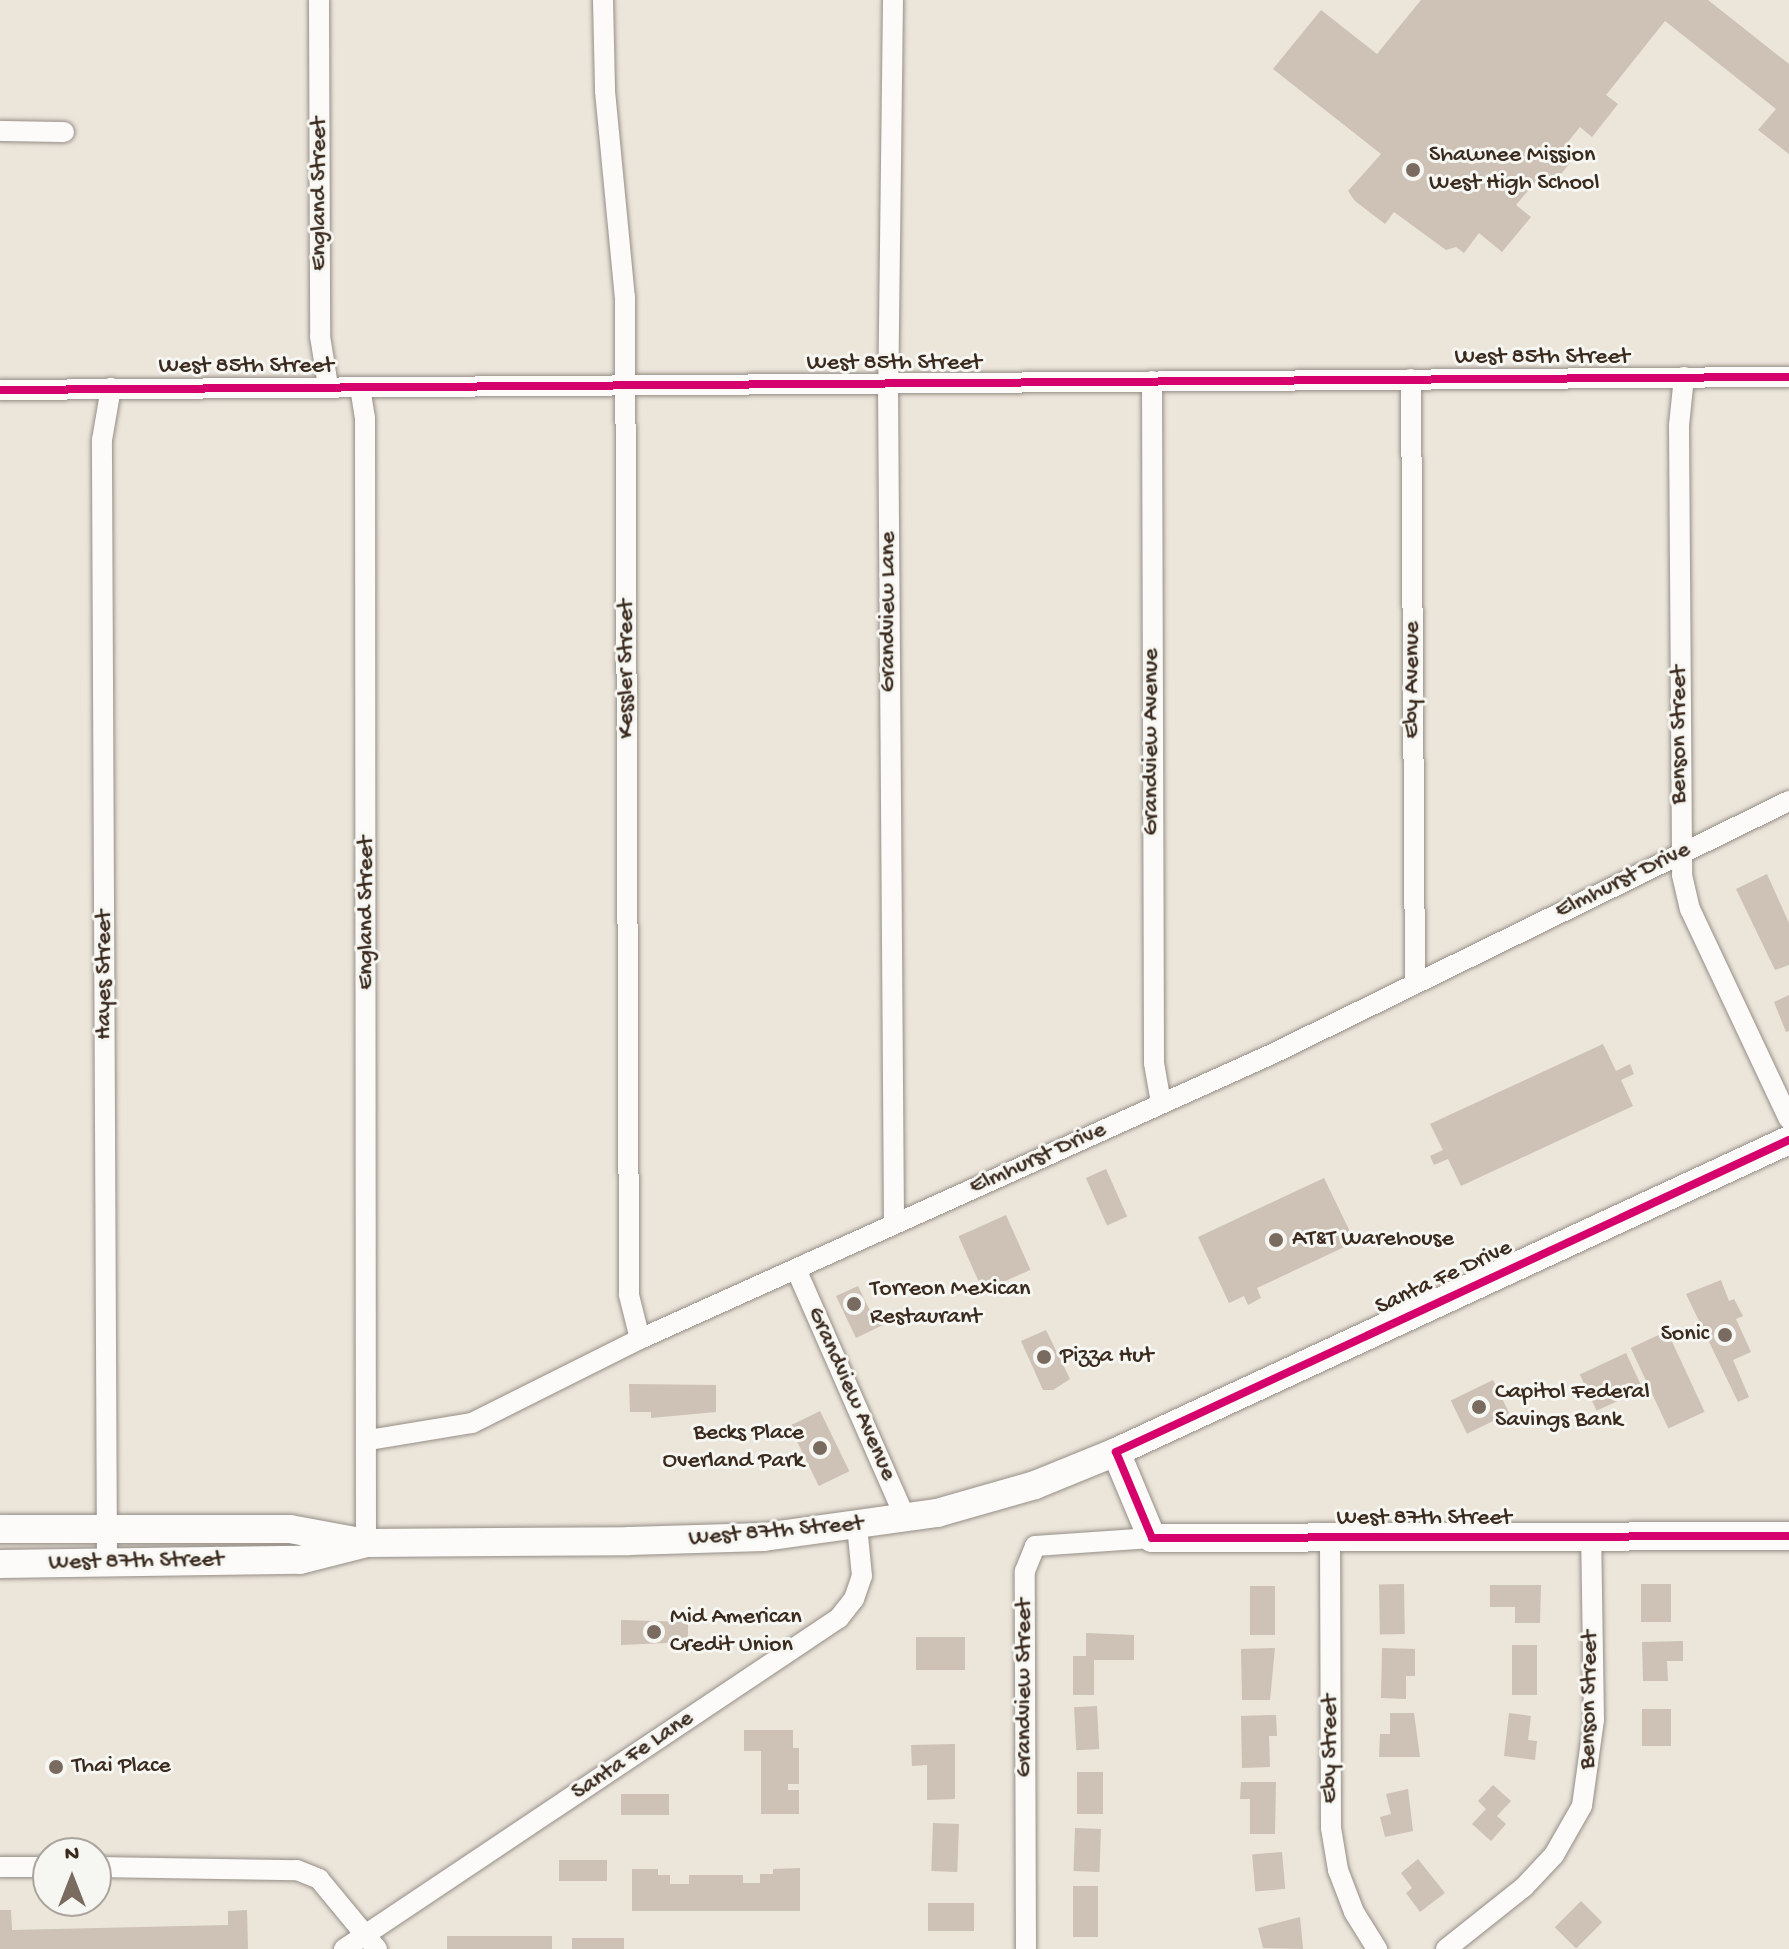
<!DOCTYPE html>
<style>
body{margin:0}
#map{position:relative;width:1789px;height:1949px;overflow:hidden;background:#ece5da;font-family:"Gochi Hand",sans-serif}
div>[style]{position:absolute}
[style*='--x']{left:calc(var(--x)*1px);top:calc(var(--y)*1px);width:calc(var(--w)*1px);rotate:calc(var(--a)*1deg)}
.building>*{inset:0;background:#cec1b5;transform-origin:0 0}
.roads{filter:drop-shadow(0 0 2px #958e87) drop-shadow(0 0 2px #958e87)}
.street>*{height:20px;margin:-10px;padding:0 10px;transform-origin:10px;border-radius:10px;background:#fcfbf9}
.secondary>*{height:28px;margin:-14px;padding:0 14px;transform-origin:14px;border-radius:14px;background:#fcfbf9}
.cycleway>*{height:8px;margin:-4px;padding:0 4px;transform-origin:4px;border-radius:4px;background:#d6006c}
.dots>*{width:22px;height:22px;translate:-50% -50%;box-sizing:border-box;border:4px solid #f6f6f2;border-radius:50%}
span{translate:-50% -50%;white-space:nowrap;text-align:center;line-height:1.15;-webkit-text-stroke:6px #f6f6f2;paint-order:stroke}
.poi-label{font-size:24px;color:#3b2a1e}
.left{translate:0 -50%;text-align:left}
.right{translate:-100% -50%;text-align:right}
.street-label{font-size:24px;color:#3b2a1e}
.north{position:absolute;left:32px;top:1837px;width:80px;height:80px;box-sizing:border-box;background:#f6f6f2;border:2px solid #aba49d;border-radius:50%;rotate:0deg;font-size:22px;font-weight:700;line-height:32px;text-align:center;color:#3b2a1e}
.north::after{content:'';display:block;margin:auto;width:28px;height:36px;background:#796b60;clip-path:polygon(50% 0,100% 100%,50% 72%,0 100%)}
</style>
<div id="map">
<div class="building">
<i style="clip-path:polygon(1421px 0,1708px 0,1789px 64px,1789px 154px,1758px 130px,1776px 109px,1665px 21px,1606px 95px,1618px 104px,1592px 137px,1580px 127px,1562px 149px,1574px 158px,1549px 189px,1537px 180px,1516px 205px,1531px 217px,1502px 252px,1479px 233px,1464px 253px,1456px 247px,1446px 250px,1394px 212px,1385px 224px,1355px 201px,1348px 191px,1381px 154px,1273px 69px,1321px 10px,1377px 54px)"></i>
<i style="clip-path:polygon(1767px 874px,1789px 923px,1789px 965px,1775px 970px,1736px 889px)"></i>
<i style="clip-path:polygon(1789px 995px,1789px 1031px,1786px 1032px,1774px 1002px)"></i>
<i style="clip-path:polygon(1603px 1044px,1616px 1071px,1630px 1064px,1634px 1074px,1621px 1080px,1633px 1106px,1461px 1186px,1448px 1159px,1434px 1165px,1430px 1156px,1443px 1150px,1430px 1124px)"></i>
<i style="left:1106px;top:1169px;width:52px;height:22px;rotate:66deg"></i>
<i style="clip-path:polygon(1324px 1178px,1355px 1242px,1257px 1288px,1261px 1298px,1248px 1305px,1244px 1296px,1229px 1303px,1198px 1237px)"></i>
<i style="left:1006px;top:1215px;width:60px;height:52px;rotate:66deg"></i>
<i style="clip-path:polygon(1721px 1280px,1729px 1301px,1734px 1299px,1743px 1316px,1736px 1319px,1751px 1352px,1733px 1360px,1749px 1397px,1738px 1402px,1686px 1294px)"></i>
<i style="clip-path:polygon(858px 1286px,873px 1317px,882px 1313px,887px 1323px,856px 1338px,836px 1296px)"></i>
<i style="clip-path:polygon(1046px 1330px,1070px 1379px,1053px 1390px,1043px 1390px,1021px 1341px)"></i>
<i style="left:1667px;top:1331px;width:89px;height:40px;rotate:65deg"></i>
<i style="left:1626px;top:1353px;width:40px;height:51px;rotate:65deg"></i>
<i style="left:1493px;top:1380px;width:37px;height:47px;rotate:64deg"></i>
<i style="clip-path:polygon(629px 1384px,716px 1385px,716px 1412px,651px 1418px,651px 1412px,630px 1412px)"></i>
<i style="left:820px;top:1411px;width:67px;height:34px;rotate:64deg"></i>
<i style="left:1404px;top:1584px;width:50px;height:25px;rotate:89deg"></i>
<i style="left:1641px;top:1584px;width:30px;height:38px"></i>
<i style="clip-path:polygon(1490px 1585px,1541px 1585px,1540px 1623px,1515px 1623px,1515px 1607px,1490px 1607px)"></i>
<i style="left:1250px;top:1586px;width:25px;height:49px"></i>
<i style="clip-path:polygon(621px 1620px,688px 1622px,688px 1642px,621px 1645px)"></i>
<i style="clip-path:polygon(1086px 1633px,1134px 1635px,1134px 1660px,1094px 1660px,1094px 1695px,1073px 1695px,1073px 1656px,1086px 1656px)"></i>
<i style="left:916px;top:1637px;width:49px;height:33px"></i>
<i style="clip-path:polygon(1683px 1641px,1683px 1661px,1667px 1661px,1668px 1681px,1643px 1681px,1642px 1642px)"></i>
<i style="left:1512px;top:1645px;width:25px;height:50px"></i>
<i style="clip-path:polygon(1275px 1648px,1270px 1700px,1242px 1700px,1241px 1649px)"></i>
<i style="clip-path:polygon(1382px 1648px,1415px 1649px,1415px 1676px,1406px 1676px,1406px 1699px,1381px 1698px)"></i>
<i style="left:1097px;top:1706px;width:43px;height:23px;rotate:87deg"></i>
<i style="left:1642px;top:1709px;width:29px;height:37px"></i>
<i style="clip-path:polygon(1390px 1713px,1414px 1713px,1420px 1757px,1379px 1757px,1380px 1734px,1390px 1734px)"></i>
<i style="clip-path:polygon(1509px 1713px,1531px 1716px,1528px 1740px,1537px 1741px,1535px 1760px,1504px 1756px)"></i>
<i style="clip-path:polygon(1276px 1715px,1277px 1736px,1269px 1736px,1270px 1767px,1242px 1768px,1241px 1716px)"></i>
<i style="clip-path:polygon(744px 1730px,793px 1730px,793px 1748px,799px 1748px,799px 1784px,788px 1784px,788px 1790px,799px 1790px,799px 1814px,761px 1814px,761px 1751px,744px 1751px)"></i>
<i style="clip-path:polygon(955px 1744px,955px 1799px,927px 1800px,927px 1765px,912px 1766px,911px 1745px)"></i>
<i style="left:1077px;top:1772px;width:26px;height:42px"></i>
<i style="clip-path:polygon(1241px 1782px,1276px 1782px,1275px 1834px,1250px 1834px,1250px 1799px,1240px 1799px)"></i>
<i style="clip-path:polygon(1493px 1785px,1511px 1801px,1497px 1816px,1506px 1824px,1491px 1841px,1472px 1824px,1486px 1809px,1478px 1801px)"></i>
<i style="clip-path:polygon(1408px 1789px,1413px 1831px,1385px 1837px,1380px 1817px,1391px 1814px,1386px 1794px)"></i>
<i style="left:621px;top:1794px;width:48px;height:21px"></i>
<i style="left:933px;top:1823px;width:26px;height:48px;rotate:2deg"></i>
<i style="left:1075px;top:1828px;width:26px;height:43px;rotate:2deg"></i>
<i style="left:1282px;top:1852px;width:37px;height:30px;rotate:85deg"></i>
<i style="clip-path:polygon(1418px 1859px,1445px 1893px,1420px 1912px,1406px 1893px,1412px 1888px,1401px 1873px)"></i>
<i style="left:607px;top:1860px;width:21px;height:48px;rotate:90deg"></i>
<i style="clip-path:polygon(800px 1868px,800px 1911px,632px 1911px,632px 1869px,658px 1869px,658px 1875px,670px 1875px,670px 1884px,689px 1884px,689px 1875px,743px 1875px,743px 1883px,760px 1883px,760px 1874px,773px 1874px,773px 1869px)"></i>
<i style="left:1073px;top:1886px;width:25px;height:51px"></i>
<i style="left:1581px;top:1901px;width:30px;height:37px;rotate:45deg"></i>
<i style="left:928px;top:1903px;width:46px;height:28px"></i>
<i style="clip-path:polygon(0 1910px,11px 1910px,12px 1930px,228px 1925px,228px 1911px,247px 1910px,248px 1949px,0 1949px)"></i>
<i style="clip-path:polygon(1300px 1917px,1303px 1949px,1263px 1948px,1258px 1928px)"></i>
<i style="left:552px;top:1936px;width:13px;height:105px;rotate:90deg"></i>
<i style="left:572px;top:1938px;width:52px;height:11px"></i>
</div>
<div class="roads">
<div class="street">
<i style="--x:319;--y:0;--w:336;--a:89.8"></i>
<i style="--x:320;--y:336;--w:51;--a:80.9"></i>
<i style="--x:603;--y:0;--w:91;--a:88.7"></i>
<i style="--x:605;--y:91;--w:207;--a:84.5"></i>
<i style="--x:625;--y:297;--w:998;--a:89.77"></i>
<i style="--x:629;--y:1295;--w:45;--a:76"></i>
<i style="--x:893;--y:0;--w:384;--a:90.7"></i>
<i style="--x:888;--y:384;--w:840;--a:89.59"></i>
<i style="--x:0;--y:131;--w:64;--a:0.9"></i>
<i style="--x:1684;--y:377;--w:48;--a:95.9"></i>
<i style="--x:1679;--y:425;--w:450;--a:89.6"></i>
<i style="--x:1682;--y:875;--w:35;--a:77"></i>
<i style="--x:1690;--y:909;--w:232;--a:64.8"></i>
<i style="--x:1411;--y:379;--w:602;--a:89.62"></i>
<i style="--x:1152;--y:381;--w:682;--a:89.83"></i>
<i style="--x:1154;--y:1063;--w:41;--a:80.1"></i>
<i style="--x:360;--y:387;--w:30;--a:81"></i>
<i style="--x:365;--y:417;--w:1126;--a:89.95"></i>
<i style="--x:0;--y:390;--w:1789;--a:-0.42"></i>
<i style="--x:796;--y:1269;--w:273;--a:66.3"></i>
<i style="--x:369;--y:1440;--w:104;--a:-9.4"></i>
<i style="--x:472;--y:1423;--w:188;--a:-26.6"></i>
<i style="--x:640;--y:1339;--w:691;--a:-24.27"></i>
<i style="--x:1270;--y:1055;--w:578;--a:-26.08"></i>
<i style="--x:1330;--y:1539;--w:289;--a:89.8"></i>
<i style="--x:1331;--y:1828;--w:43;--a:80.5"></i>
<i style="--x:1338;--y:1870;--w:45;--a:69.1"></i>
<i style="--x:1354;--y:1912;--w:44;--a:58.1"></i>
<i style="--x:107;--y:1563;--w:1123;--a:-90.26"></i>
<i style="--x:102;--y:440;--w:53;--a:-80.2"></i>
<i style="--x:0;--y:1867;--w:48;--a:0"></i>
<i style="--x:96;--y:1867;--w:201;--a:0.9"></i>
<i style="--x:297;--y:1870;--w:24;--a:22"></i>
<i style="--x:319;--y:1879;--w:91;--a:50.4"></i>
<i style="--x:344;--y:1949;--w:595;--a:-33.77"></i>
<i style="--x:839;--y:1618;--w:24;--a:-52"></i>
<i style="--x:854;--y:1599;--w:24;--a:-71"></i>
<i style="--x:862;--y:1576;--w:50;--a:-95.7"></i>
<i style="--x:1026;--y:1949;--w:378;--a:-90.2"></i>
<i style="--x:1025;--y:1571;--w:27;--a:-68"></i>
<i style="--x:1035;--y:1546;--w:117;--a:-3.9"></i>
<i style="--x:1446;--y:1949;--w:100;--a:-38.5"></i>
<i style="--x:1524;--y:1887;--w:44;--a:-46.8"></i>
<i style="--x:1554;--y:1855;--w:56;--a:-60.3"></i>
<i style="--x:1582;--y:1806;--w:87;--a:-82.1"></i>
<i style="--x:1594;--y:1720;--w:182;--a:-90.9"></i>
</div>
<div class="secondary">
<i style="--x:1116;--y:1452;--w:93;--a:67.3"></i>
<i style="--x:1152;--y:1538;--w:637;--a:-0.18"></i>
<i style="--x:0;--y:1529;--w:290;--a:0"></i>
<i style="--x:290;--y:1529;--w:77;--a:10.4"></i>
<i style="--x:366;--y:1543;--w:263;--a:-0.4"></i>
<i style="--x:629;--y:1541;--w:135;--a:-1.7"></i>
<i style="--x:764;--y:1537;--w:175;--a:-7.9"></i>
<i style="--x:937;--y:1513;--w:102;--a:-15.9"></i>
<i style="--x:1035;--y:1485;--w:87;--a:-22.2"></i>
<i style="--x:1116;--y:1452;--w:742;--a:-24.87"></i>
<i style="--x:0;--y:1564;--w:300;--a:-0.8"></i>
<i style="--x:300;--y:1560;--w:68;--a:-14.4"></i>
</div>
</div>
<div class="cycleway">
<i style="--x:0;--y:390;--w:1789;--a:-0.42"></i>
<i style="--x:1789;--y:1140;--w:742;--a:155.13"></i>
<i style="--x:1116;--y:1452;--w:93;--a:67.3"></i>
<i style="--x:1152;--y:1538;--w:637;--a:-0.18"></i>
</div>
<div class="dots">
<i style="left:1413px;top:170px;background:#796b60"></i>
<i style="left:1276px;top:1240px;background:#796b60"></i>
<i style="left:854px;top:1304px;background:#796b60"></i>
<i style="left:1725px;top:1335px;background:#796b60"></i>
<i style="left:1044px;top:1357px;background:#796b60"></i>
<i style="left:1479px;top:1407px;background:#796b60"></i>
<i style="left:820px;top:1448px;background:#796b60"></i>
<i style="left:654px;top:1632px;background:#796b60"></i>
<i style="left:56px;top:1767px;background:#796b60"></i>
</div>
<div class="poi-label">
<span class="left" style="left:1429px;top:170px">Shawnee Mission<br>West High School</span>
<span class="left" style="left:1292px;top:1240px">AT&amp;T Warehouse</span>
<span class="left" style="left:870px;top:1304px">Torreon Mexican<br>Restaurant</span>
<span class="right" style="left:1709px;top:1335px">Sonic</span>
<span class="left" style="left:1060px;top:1357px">Pizza Hut</span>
<span class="left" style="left:1495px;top:1407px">Capitol Federal<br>Savings Bank</span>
<span class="right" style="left:804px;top:1448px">Becks Place<br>Overland Park</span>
<span class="left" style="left:670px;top:1632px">Mid American<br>Credit Union</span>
<span class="left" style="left:72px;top:1767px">Thai Place</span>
</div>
<div class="street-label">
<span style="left:320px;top:194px;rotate:-90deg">England Street</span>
<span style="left:1542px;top:358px">West 85th Street</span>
<span style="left:894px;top:364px">West 85th Street</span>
<span style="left:246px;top:367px">West 85th Street</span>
<span style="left:889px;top:612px;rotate:-90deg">Grandview Lane</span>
<span style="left:627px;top:669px;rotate:-90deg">Kessler Street</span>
<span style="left:1413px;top:680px;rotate:-90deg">Eby Avenue</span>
<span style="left:1680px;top:735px;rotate:-90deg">Benson Street</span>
<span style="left:1152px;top:742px;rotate:-90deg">Grandview Avenue</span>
<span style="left:1623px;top:881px;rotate:-26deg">Elmhurst Drive</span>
<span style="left:367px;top:913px;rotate:-90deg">England Street</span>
<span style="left:105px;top:975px;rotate:-90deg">Hayes Street</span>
<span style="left:1038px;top:1159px;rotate:-24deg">Elmhurst Drive</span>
<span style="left:1444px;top:1278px;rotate:-25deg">Santa Fe Drive</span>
<span style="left:851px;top:1394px;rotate:66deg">Grandview Avenue</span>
<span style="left:1424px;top:1519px">West 87th Street</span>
<span style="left:776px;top:1532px;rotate:-5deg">West 87th Street</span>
<span style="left:136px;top:1562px;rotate:-1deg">West 87th Street</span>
<span style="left:1025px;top:1688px;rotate:-90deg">Grandview Street</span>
<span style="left:1590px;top:1700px;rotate:-89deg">Benson Street</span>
<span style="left:1331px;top:1749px;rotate:-90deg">Eby Street</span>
<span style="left:633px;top:1756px;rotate:-34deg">Santa Fe Lane</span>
</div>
<div class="north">N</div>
</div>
